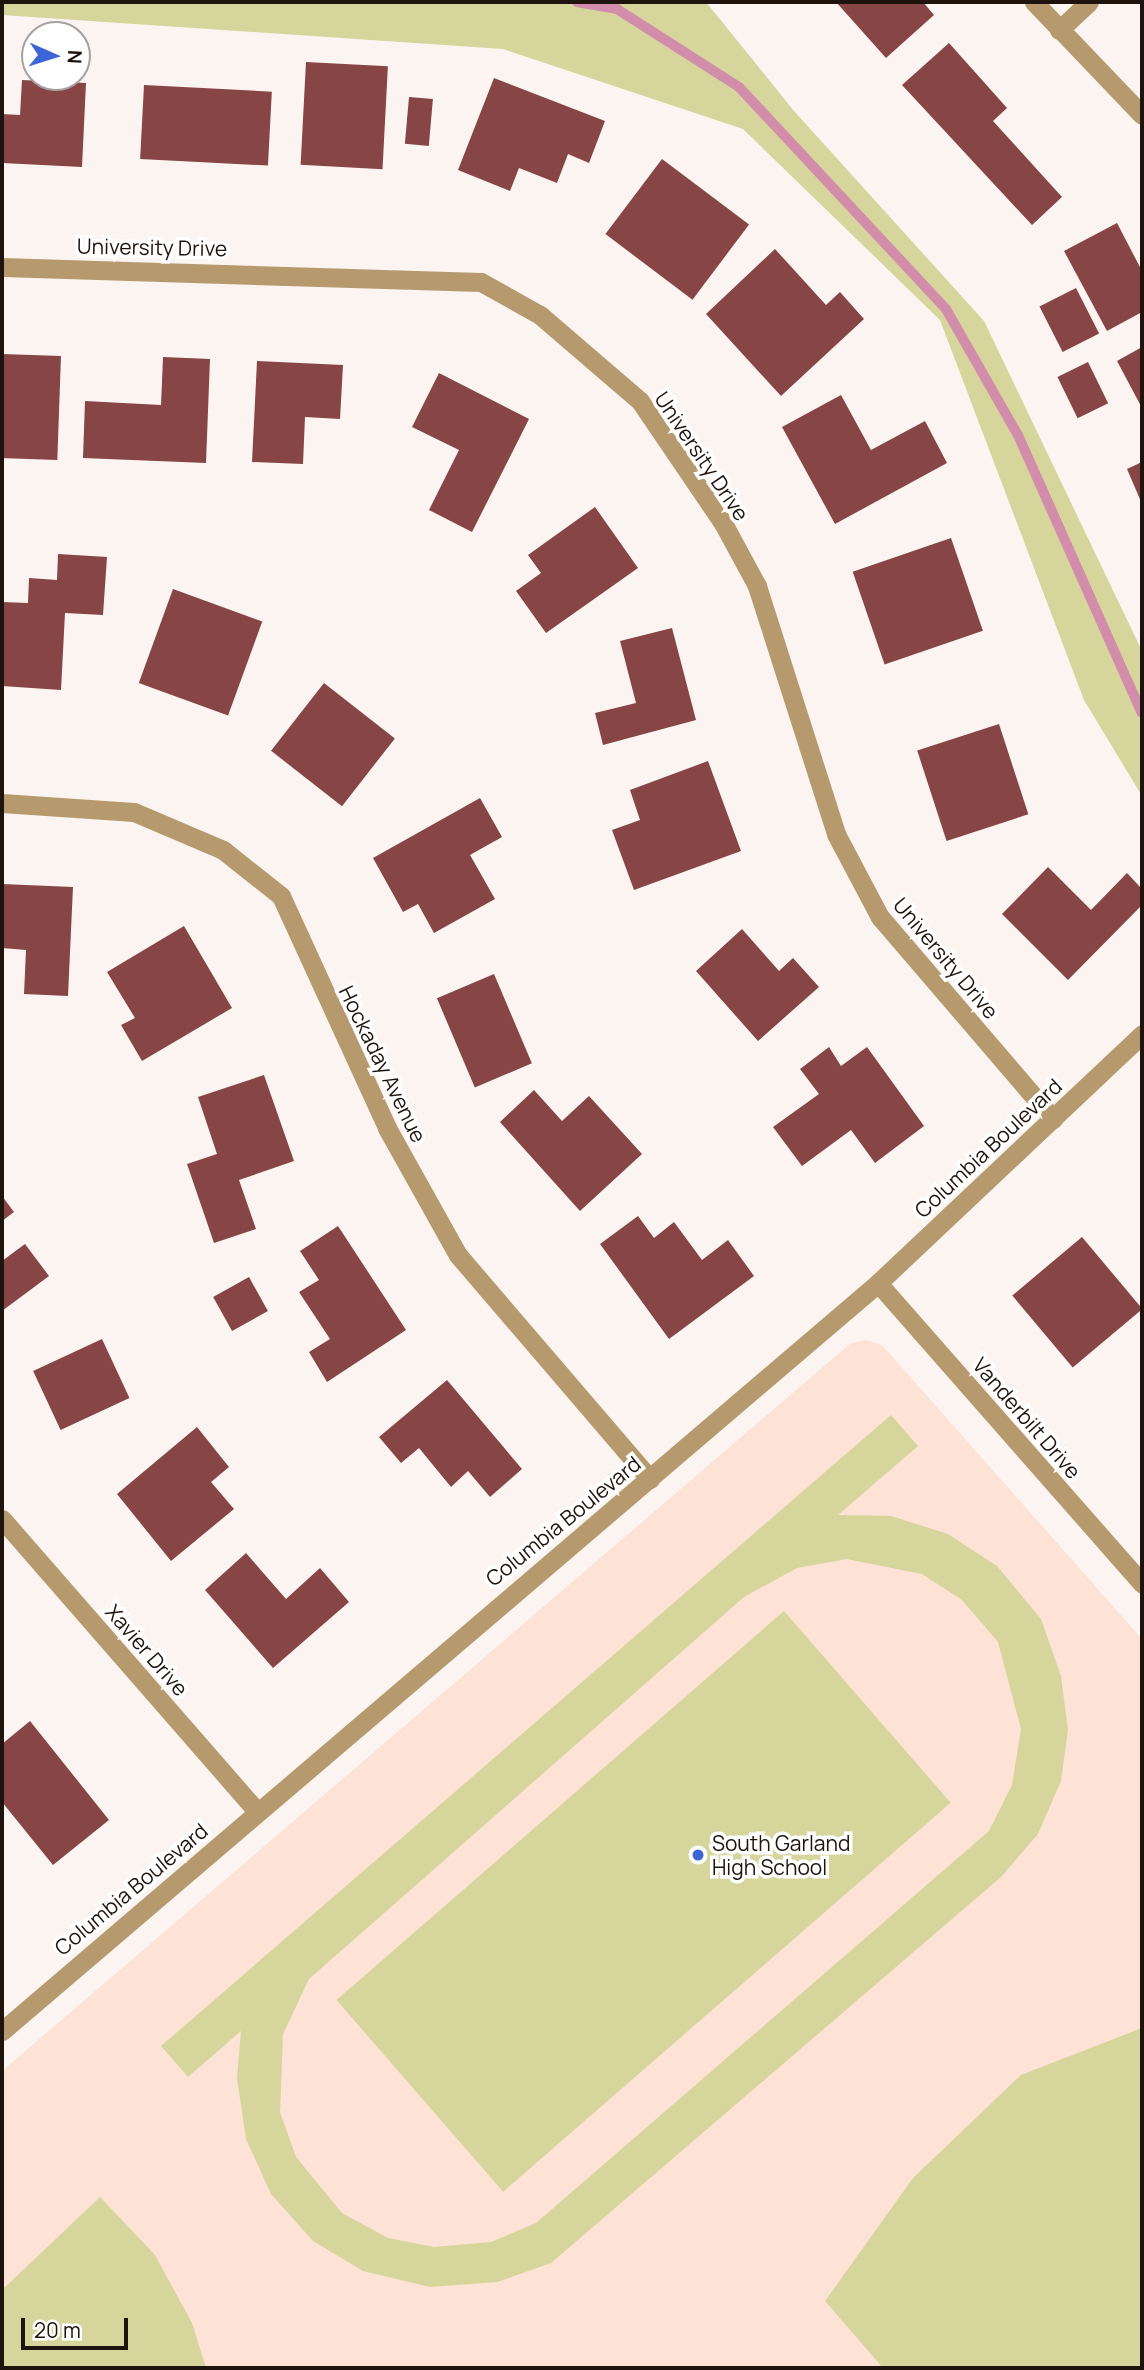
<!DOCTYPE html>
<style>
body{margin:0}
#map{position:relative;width:1144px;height:2370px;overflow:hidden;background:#fbf4f0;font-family:Manrope,sans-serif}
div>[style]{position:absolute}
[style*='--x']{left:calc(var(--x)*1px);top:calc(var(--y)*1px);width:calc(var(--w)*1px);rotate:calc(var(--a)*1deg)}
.built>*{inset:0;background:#fce3d6}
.green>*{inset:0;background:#d6d59c;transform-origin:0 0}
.stream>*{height:10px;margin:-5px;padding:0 5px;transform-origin:5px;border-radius:5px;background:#d18daa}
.building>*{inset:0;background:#874545;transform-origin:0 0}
.minor>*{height:19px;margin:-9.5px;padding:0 9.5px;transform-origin:9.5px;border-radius:9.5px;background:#b69a6e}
.dots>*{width:19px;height:19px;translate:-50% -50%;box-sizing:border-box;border:4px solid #fff;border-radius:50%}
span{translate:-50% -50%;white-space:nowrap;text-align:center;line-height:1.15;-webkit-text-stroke:7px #fff;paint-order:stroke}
.street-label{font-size:21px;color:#1f130d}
.poi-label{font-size:21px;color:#1f130d}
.left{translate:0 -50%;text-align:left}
.frame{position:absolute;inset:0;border:4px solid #1f130d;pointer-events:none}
.north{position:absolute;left:21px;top:21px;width:70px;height:70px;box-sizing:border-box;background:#fff;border:2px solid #a5a19e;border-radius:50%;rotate:93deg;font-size:19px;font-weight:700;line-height:28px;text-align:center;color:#1f130d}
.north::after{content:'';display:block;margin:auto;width:24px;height:32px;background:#3d65d6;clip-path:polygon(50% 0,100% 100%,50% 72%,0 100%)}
.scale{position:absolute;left:21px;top:2318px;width:107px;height:32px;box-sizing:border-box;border:4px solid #1f130d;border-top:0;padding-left:9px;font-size:21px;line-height:24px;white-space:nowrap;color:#1f130d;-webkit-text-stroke:5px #fff;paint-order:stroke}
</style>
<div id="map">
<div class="built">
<i style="clip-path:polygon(866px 1340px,882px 1345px,1142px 1639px,1142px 2368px,2px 2368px,2px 2071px,851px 1343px)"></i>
</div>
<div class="green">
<i style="clip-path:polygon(2px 2px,706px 2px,794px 111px,984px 321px,1142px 651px,1142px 796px,1084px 700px,940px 320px,743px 129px,503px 49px,2px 15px)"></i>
<i style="clip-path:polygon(evenodd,891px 1415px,918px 1446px,838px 1515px,891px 1516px,948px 1534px,997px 1566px,1041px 1619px,1061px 1676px,1068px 1730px,1061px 1781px,1038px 1834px,1001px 1877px,551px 2263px,497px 2282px,430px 2287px,363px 2271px,313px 2241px,271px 2194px,246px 2139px,237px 2078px,241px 2031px,188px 2077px,161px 2046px,891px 1415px,847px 1559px,922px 1574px,962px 1600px,998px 1642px,1021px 1729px,1012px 1785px,989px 1831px,536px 2223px,491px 2242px,434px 2247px,388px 2238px,342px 2213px,296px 2157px,280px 2112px,283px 2034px,309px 1979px,744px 1597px,797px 1568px,847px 1559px)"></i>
<i style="left:784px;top:1611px;width:254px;height:593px;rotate:49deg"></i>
<i style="clip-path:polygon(1142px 2028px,1142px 2368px,883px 2368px,825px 2301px,913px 2178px,1021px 2075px)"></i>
<i style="clip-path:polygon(100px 2197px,155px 2255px,192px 2323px,206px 2368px,2px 2368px,2px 2290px)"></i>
</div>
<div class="stream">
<i style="--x:577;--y:2;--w:41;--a:9.9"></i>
<i style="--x:617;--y:9;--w:145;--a:32.6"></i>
<i style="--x:739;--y:87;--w:304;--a:47"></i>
<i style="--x:946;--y:309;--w:145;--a:60.3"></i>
<i style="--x:1018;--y:435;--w:304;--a:66"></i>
</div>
<div class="building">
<i style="clip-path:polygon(836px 2px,923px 2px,934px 15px,886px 58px)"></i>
<i style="clip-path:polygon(949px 43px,1007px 108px,993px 121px,1062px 197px,1032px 225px,902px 85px)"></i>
<i style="left:306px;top:62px;width:82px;height:103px;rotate:3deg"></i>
<i style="clip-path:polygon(494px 78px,605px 121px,589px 163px,568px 154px,557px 183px,519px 168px,510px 191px,458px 170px)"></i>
<i style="clip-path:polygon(22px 80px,86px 83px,82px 167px,2px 163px,2px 114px,20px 115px)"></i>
<i style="left:144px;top:85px;width:128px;height:74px;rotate:3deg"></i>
<i style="left:409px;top:97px;width:24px;height:47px;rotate:5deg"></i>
<i style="left:662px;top:159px;width:109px;height:94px;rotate:37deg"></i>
<i style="clip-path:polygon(1117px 223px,1142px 271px,1142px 312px,1107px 331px,1064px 251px)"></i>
<i style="clip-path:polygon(775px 249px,826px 305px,840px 292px,864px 319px,781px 396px,706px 314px)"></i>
<i style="left:1076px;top:288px;width:51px;height:41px;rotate:63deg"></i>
<i style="clip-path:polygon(1142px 347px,1142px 408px,1117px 361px)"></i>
<i style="left:2px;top:354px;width:59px;height:104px;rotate:2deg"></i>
<i style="clip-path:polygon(163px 357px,210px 359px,206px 463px,83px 458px,85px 401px,161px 405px)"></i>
<i style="clip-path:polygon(257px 361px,343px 365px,340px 419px,305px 417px,303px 464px,252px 462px)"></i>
<i style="left:1088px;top:362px;width:46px;height:34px;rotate:64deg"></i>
<i style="clip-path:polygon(439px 373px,529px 419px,472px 532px,429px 510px,459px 450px,412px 427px)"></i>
<i style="clip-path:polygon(841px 395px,871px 450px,925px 421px,947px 463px,835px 524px,782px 427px)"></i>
<i style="clip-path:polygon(1142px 462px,1142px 504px,1127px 469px)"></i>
<i style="clip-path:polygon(595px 507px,638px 568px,546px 633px,516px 591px,541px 573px,528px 555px)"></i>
<i style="left:951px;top:538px;width:98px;height:104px;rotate:71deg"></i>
<i style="clip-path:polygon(58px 554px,107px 557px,103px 615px,65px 613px,61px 690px,2px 686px,2px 602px,28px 603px,29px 578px,57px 580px)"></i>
<i style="left:173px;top:589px;width:95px;height:100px;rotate:20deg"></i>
<i style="clip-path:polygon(672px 628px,696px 720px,603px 745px,595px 713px,636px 703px,620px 641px)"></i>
<i style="left:324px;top:683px;width:90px;height:86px;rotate:38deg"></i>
<i style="left:999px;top:724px;width:95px;height:86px;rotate:72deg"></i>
<i style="clip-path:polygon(708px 761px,741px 851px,634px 890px,612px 830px,640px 820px,630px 790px)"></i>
<i style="clip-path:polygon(480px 798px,502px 837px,470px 855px,495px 899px,434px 933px,418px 904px,403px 912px,373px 858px)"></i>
<i style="clip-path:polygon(1048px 867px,1091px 910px,1127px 873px,1142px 889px,1142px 905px,1068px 980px,1002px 914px)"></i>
<i style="clip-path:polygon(2px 884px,73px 887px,68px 996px,24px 994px,26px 950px,2px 948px)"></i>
<i style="clip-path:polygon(184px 926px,232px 1008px,142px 1061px,121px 1025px,135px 1018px,107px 972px)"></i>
<i style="clip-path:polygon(742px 929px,779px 971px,793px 958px,819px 987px,758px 1041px,696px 971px)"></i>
<i style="left:494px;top:974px;width:97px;height:62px;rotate:67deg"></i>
<i style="clip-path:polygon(829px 1047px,841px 1066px,867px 1047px,924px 1126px,875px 1163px,851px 1130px,802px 1166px,773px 1127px,819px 1094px,800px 1069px)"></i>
<i style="clip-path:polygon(264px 1075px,294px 1161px,239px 1180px,256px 1229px,214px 1243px,187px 1164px,217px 1154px,198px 1097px)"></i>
<i style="clip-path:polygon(534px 1090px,562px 1121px,589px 1096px,642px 1154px,580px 1211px,500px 1122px)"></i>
<i style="clip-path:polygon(2px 1196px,14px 1212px,2px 1221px)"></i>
<i style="clip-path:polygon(638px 1216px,654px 1238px,674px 1222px,702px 1260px,728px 1240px,754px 1276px,669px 1339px,600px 1244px)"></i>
<i style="clip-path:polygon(338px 1226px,406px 1330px,327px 1382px,309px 1352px,330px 1339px,299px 1292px,319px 1280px,300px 1251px)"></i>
<i style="left:1082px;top:1237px;width:94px;height:91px;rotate:50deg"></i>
<i style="clip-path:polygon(25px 1244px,49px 1276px,2px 1311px,2px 1261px)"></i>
<i style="left:249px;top:1277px;width:39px;height:41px;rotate:61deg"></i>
<i style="left:102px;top:1339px;width:65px;height:76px;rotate:65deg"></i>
<i style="clip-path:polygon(447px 1380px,522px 1469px,490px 1497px,468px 1471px,451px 1487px,419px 1448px,401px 1463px,379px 1437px)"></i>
<i style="clip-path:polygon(197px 1427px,229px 1467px,211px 1482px,234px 1509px,171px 1561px,117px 1494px)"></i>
<i style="clip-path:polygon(246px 1553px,286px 1599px,320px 1568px,349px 1602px,273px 1668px,205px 1590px)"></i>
<i style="clip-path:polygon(30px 1721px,109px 1820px,53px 1865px,2px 1802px,2px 1744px)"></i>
</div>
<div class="minor">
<i style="--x:1034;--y:2;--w:156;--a:46.3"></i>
<i style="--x:1059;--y:30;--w:41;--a:-43"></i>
<i style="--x:2;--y:267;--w:479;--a:1.8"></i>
<i style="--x:481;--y:282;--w:68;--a:29.2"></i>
<i style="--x:540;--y:315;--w:132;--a:40.7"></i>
<i style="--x:640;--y:401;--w:148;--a:55.8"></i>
<i style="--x:723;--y:523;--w:72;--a:61.6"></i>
<i style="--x:757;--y:586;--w:260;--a:72.3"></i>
<i style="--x:836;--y:834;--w:94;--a:62.1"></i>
<i style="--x:880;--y:917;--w:266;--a:49.4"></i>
<i style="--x:2;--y:803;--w:132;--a:3.9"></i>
<i style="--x:134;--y:812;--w:97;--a:23.1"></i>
<i style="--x:223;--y:850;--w:74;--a:38.4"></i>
<i style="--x:281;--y:896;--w:255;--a:65.4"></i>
<i style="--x:387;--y:1128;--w:145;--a:60.8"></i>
<i style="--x:458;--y:1255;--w:295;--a:49.4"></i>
<i style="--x:878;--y:1283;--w:400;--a:48.7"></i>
<i style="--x:2;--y:1519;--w:388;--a:48.9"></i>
<i style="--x:2;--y:2031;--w:1152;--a:-40.49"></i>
<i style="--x:878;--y:1283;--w:363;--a:-43.3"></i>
</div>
<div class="dots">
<i style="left:698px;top:1855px;background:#3d65d6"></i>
</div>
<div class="street-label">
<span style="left:152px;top:247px;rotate:1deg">University Drive</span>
<span style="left:702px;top:456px;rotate:56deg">University Drive</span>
<span style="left:946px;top:958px;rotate:50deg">University Drive</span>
<span style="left:383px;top:1064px;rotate:64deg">Hockaday Avenue</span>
<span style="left:988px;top:1148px;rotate:-43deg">Columbia Boulevard</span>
<span style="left:1027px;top:1418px;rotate:49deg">Vanderbilt Drive</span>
<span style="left:563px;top:1521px;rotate:-39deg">Columbia Boulevard</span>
<span style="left:147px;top:1650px;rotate:49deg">Xavier Drive</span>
<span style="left:131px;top:1889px;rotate:-40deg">Columbia Boulevard</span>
</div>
<div class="poi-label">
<span class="left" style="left:712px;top:1855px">South Garland<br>High School</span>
</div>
<div class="frame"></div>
<div class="north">N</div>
<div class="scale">20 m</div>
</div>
